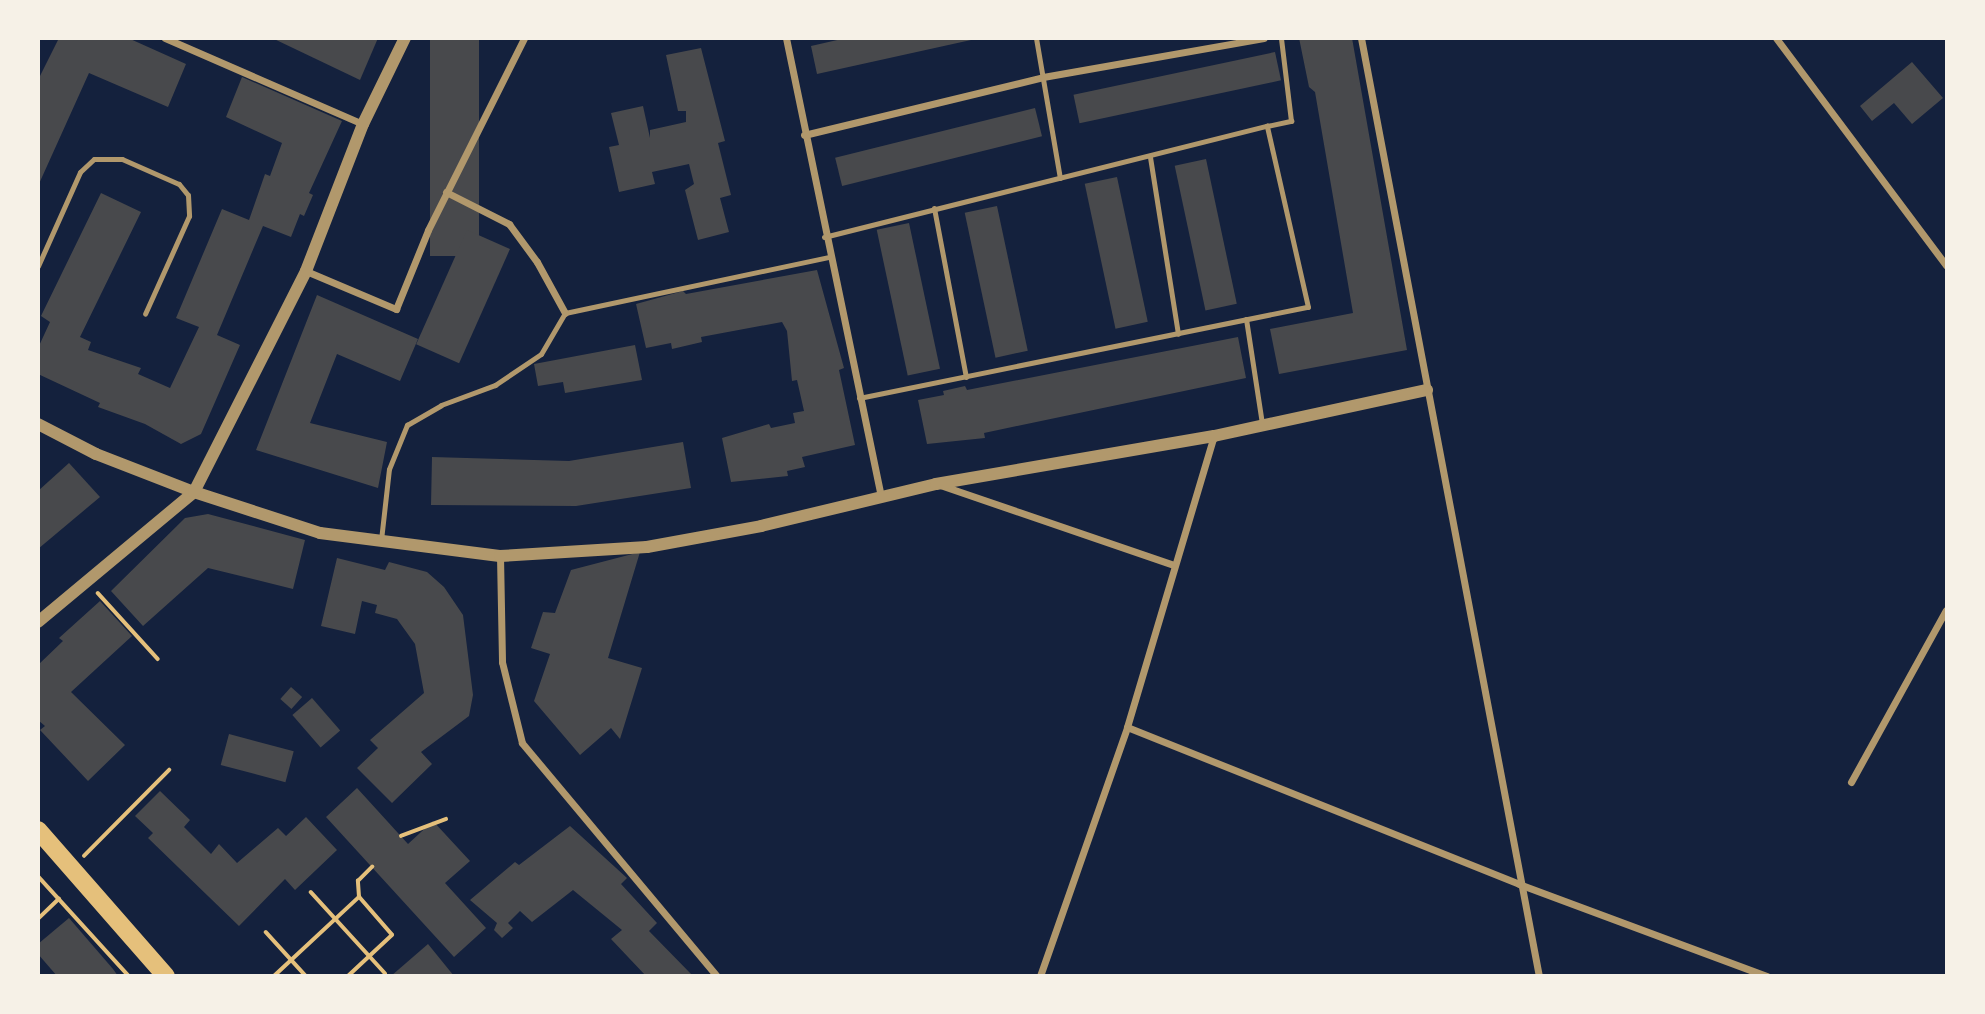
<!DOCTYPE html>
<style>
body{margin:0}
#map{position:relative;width:1985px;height:1014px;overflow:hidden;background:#14213d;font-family:"IBM Plex Serif",serif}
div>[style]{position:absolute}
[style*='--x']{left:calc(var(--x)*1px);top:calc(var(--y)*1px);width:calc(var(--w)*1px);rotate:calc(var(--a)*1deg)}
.building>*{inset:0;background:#48494c;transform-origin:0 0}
.path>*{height:3.5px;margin:-1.75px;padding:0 1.75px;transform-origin:1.75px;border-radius:1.75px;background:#e5c07b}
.service>*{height:5px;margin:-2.5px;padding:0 2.5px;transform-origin:2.5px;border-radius:2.5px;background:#b1986c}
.minor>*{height:7px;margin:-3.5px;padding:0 3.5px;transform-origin:3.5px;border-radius:3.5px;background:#b1986c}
.tertiary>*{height:12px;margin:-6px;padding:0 6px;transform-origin:6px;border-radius:6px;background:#b1986c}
.primary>*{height:18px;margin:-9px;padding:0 9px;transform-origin:9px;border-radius:9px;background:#e5c07b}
span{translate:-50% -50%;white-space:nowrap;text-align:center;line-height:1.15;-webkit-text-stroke:6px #f6f1e7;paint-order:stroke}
.frame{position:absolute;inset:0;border:40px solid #f6f1e7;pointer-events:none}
</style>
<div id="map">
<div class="building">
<i style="clip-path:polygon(59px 38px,128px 38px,186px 64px,168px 107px,89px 73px,38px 186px,38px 80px)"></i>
<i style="clip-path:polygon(272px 38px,378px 38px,360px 80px)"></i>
<i style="left:430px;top:38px;width:49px;height:218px"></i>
<i style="clip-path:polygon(846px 38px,971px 38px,971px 40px,817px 74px,811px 46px)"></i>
<i style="clip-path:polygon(1299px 38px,1352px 38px,1407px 350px,1279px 374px,1270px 329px,1353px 313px,1315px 92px,1309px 87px)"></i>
<i style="clip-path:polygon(701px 48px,725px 141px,718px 143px,731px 195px,720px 198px,729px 232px,698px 240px,685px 190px,694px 184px,689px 164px,652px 172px,655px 184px,619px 192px,609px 147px,619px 145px,611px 113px,643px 106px,650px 138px,650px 130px,686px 122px,686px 111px,678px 111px,666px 55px)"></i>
<i style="left:1275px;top:52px;width:29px;height:206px;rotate:78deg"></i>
<i style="clip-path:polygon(1912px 62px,1943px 98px,1912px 124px,1894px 103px,1872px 121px,1860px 106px)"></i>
<i style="clip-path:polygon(242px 77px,342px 121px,309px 193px,313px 195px,304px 216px,300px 214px,291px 237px,263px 226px,217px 335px,240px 345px,201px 434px,181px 444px,145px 424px,98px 407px,100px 403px,38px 374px,38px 348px,50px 322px,41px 316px,101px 193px,141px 212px,80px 337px,91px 342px,88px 350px,141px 368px,138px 374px,170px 388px,199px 327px,176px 318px,222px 209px,249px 220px,265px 174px,270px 176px,282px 143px,226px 117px)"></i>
<i style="left:1035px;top:108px;width:29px;height:206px;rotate:76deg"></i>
<i style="left:1206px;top:159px;width:148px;height:32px;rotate:78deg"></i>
<i style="left:1117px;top:177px;width:148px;height:33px;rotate:78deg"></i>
<i style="left:997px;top:206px;width:148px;height:33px;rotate:78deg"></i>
<i style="left:909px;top:223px;width:149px;height:33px;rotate:78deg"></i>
<i style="left:467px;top:230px;width:47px;height:125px;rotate:24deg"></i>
<i style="clip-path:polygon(817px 270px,844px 368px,839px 370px,855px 445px,802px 457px,805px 467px,787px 471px,788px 476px,731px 482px,722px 438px,769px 424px,771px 428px,795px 423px,793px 413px,804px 411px,797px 380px,792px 381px,787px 331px,782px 322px,701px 337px,702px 342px,672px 349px,671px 343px,646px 348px,636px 304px,683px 291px,686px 294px)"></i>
<i style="clip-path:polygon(317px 295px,418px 339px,400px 381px,337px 354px,310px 423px,387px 442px,378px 488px,256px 450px)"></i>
<i style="clip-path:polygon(1238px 337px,1246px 378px,984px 433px,985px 438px,927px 444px,918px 400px,944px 395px,943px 391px,965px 386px,967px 390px)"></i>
<i style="clip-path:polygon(635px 345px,642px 380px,565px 393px,563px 382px,538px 386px,534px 364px)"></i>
<i style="clip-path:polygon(683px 442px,691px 488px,576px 506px,431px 505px,432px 457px,569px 461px)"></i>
<i style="clip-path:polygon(69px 463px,100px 497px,38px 549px,38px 491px)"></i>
<i style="clip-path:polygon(208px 514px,305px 540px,293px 589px,208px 568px,143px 626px,111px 591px,185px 518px)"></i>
<i style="clip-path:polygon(640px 552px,608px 658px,642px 668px,620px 739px,611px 728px,580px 755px,534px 701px,550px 654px,531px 648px,543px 612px,555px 613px,571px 570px)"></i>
<i style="clip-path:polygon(337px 558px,385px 570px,389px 562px,427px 572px,444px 587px,463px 615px,473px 695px,469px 716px,421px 752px,432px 764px,392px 803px,357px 768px,378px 748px,370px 740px,424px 693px,415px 644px,397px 619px,375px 613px,377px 605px,362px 601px,355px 634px,321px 626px)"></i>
<i style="clip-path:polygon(100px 601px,132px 636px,71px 692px,125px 745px,88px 781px,40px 730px,45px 726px,38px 720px,38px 665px,63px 641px,59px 638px)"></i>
<i style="left:291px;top:687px;width:15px;height:16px;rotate:42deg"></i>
<i style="left:312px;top:698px;width:43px;height:26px;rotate:49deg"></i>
<i style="left:229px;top:734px;width:67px;height:32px;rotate:15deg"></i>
<i style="clip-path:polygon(357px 788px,408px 844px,433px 821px,470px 861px,445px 883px,486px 928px,454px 957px,326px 817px)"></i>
<i style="clip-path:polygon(160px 791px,190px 820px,184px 827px,211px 854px,219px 844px,237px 863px,278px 828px,286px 836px,306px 817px,337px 850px,295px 890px,285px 879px,239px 926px,148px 838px,153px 833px,135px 816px)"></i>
<i style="clip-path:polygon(570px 826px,627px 878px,621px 884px,657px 923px,649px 931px,693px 976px,646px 976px,611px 939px,622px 930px,573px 890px,532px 922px,520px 911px,508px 923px,513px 928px,502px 938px,494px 930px,497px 923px,470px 900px,515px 862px,519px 865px)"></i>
<i style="clip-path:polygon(69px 918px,113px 969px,118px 976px,57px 976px,38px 954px,38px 944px)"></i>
<i style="clip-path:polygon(428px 944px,454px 976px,391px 976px)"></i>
</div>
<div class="path">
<i style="--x:98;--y:593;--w:89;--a:47.7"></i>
<i style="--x:401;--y:836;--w:48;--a:-20.7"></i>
<i style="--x:84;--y:856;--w:121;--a:-45.3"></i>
<i style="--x:38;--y:876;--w:135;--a:47.7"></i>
<i style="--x:311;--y:892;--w:110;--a:47.6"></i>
<i style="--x:38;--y:919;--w:29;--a:-44"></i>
<i style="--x:266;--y:932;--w:59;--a:47.7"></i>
<i style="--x:274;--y:976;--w:116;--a:-42.9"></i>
<i style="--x:348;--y:976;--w:60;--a:-43"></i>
<i style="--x:392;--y:935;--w:50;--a:-131"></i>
<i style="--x:359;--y:897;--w:16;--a:-94"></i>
<i style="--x:358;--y:881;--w:20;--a:-45"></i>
</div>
<div class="service">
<i style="--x:1036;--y:38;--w:142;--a:80.3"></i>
<i style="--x:1150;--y:157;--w:179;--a:81"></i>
<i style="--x:934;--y:208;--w:172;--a:79.3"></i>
<i style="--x:824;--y:237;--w:457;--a:-14.1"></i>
<i style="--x:38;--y:266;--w:103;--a:-65.9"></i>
<i style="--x:80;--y:172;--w:19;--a:-43"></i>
<i style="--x:94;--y:159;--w:28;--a:0"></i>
<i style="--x:122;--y:159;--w:62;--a:23.7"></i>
<i style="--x:179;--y:184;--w:14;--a:51"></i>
<i style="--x:188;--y:195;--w:21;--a:87"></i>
<i style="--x:189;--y:216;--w:107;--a:114.2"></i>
<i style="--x:1246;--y:319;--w:106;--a:81.3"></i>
<i style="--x:859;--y:398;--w:458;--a:-11.5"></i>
<i style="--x:1308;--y:307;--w:186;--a:-102.8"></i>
<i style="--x:1267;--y:126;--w:25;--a:-12"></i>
<i style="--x:1291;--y:121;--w:84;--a:-96.9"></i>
<i style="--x:381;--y:540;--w:71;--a:-83.6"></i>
<i style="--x:389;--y:469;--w:48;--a:-67.8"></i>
<i style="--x:407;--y:425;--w:39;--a:-30"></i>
<i style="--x:441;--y:405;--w:58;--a:-20.3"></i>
<i style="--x:495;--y:385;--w:55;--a:-34"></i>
<i style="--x:541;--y:354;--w:48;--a:-59.7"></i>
<i style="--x:565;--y:313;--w:269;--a:-12"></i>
</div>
<div class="minor">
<i style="--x:165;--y:38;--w:216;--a:23.5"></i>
<i style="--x:786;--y:38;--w:467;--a:78.3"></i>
<i style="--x:1361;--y:38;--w:955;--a:79.26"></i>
<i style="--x:1776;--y:38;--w:284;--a:53.2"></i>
<i style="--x:804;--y:135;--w:246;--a:-13.6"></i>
<i style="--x:1043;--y:77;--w:224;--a:-10"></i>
<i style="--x:446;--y:192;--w:71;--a:26.9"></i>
<i style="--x:509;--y:224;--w:47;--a:53.6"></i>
<i style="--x:537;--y:262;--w:58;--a:61.2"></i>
<i style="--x:306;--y:271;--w:98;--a:22.9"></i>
<i style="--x:396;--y:309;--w:85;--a:-67.9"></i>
<i style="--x:428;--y:230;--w:215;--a:-63.4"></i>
<i style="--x:940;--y:485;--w:246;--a:18.9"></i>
<i style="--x:500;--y:556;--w:106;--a:88.9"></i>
<i style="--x:502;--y:662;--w:83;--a:76.1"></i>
<i style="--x:522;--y:743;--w:304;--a:50.1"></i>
<i style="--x:1127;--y:727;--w:422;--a:21.8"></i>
<i style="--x:1519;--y:884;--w:265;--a:20.4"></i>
<i style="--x:1851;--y:782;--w:196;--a:-61.1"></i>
<i style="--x:1040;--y:976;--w:264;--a:-70.7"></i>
<i style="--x:1127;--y:727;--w:304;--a:-73.4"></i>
</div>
<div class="tertiary">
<i style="--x:38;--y:424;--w:65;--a:27.3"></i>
<i style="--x:96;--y:454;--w:105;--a:21.2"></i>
<i style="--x:194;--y:492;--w:133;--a:18"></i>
<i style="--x:320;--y:533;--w:181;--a:7.3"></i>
<i style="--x:500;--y:556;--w:147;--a:-3.5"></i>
<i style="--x:647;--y:547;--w:116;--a:-10.4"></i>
<i style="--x:761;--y:526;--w:180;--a:-13.5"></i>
<i style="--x:936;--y:484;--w:282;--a:-9.8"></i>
<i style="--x:1214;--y:436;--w:218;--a:-12.2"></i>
<i style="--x:38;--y:622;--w:203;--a:-39.8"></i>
<i style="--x:194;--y:492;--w:248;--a:-63.1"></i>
<i style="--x:306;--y:271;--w:158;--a:-68.8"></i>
<i style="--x:363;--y:124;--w:96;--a:-64"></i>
</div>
<div class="primary">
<i style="--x:38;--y:830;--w:194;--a:48.8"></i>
</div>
<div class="frame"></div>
</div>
